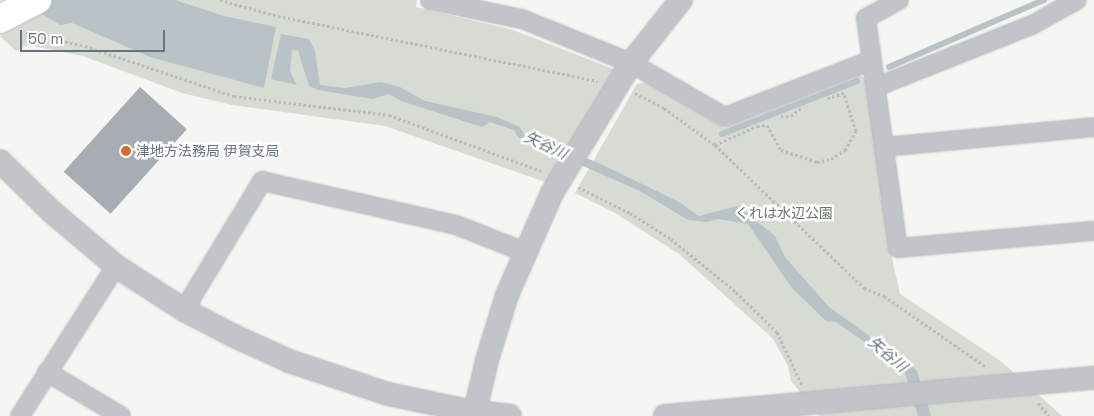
<!DOCTYPE html>
<meta charset="utf-8">
<style>
body{margin:0}
#map{position:relative;width:1094px;height:416px;overflow:hidden;background:#f5f6f2;font-family:"Space Grotesk","Noto Sans JP",sans-serif}
div>[style]{position:absolute}
[style*='--x']{left:calc(var(--x)*1px);top:calc(var(--y)*1px);width:calc(var(--w)*1px);rotate:calc(var(--a)*1deg)}
.green>*{inset:0;background:#d6dcd4}
.water>*{inset:0;background:#b9c2c7}
.stream>*{height:5.5px;margin:-2.75px;padding:0 2.75px;transform-origin:2.75px;border-radius:2.75px;background:#b9c2c7}
.building>*{inset:0;background:#a8adb4;transform-origin:0 0}
.path>*{height:3px;margin-top:-1.5px;transform-origin:0;background:repeating-linear-gradient(90deg,#b9bbbe 0 2.5px,transparent 0 5px)}
.roads{filter:drop-shadow(0 0 1px #b4b7ba) drop-shadow(0 0 1px #b4b7ba)}
.minor>*{height:18px;margin:-9px;padding:0 9px;transform-origin:9px;border-radius:9px;background:#c1c4c8}
.tertiary>*{height:22px;margin:-11px;padding:0 11px;transform-origin:11px;border-radius:11px;background:#c1c4c8}
.trunk>*{height:28px;margin:-14px;padding:0 14px;transform-origin:14px;border-radius:14px;background:#fff}
.dots>*{width:14px;height:14px;translate:-50% -50%;box-sizing:border-box;border:2px solid #fff;border-radius:50%}
span{translate:-50% -50%;white-space:nowrap;text-align:center;line-height:1.15;-webkit-text-stroke:5px #fff;paint-order:stroke}
.poi-label{font-size:14px;color:#677281}
.left{translate:0 -50%;text-align:left}
.park-label{font-size:14px;color:#677965}
.water-label{font-size:15px;color:#63737e;font-style:italic}
.scale{position:absolute;left:20px;top:30px;width:145px;height:22px;box-sizing:border-box;border:2px solid #677281;border-top:0;padding-left:6px;font-size:15px;line-height:18px;white-space:nowrap;color:#677281;-webkit-text-stroke:4px #fff;paint-order:stroke}
</style>
<div id="map">
<div class="green">
<i style="clip-path:polygon(67px 0,417px 0,416px 7px,513px 30px,616px 70px,551px 184px,385px 126px,232px 105px,182px 93px,83px 56px,28px 45px,16px 51px,0 36px)"></i>
<i style="clip-path:polygon(860px 75px,867px 80px,892px 258px,900px 294px,1002px 362px,1062px 416px,820px 416px,791px 381px,788px 366px,773px 339px,679px 254px,615px 213px,575px 193px,637px 84px,646px 82px,724px 128px)"></i>
</div>
<div class="water">
<i style="clip-path:polygon(20px 0,175px 0,224px 16px,276px 27px,264px 88px,150px 57px,72px 23px,60px 25px)"></i>
<i style="clip-path:polygon(281px 34px,309px 39px,315px 51px,320px 85px,345px 88px,381px 82px,400px 87px,425px 101px,497px 117px,520px 127px,525px 136px,539px 138px,603px 165px,679px 202px,699px 216px,737px 206px,775px 236px,785px 257px,829px 307px,875px 340px,880px 337px,917px 371px,931px 416px,918px 416px,904px 370px,836px 322px,826px 321px,791px 287px,748px 224px,718px 219px,707px 222px,688px 220px,640px 191px,519px 138px,514px 130px,490px 122px,482px 127px,401px 101px,389px 94px,373px 99px,318px 90px,309px 86px,298px 51px,292px 50px,290px 71px,297px 85px,271px 79px)"></i>
</div>
<div class="stream">
<i style="--x:889;--y:67;--w:169;--a:-23.4"></i>
<i style="--x:722;--y:134;--w:145;--a:-21.4"></i>
</div>
<div class="building">
<i style="left:140px;top:87px;width:63px;height:114px;rotate:42deg"></i>
</div>
<div class="path">
<i style="--x:220;--y:0;--w:60;--a:15.4"></i>
<i style="--x:278;--y:16;--w:326;--a:11.5"></i>
<i style="--x:26;--y:33;--w:60;--a:12.4"></i>
<i style="--x:85;--y:46;--w:157;--a:18.6"></i>
<i style="--x:234;--y:96;--w:156;--a:7"></i>
<i style="--x:389;--y:115;--w:162;--a:20.2"></i>
<i style="--x:635;--y:93;--w:33;--a:27"></i>
<i style="--x:664;--y:108;--w:63;--a:36"></i>
<i style="--x:715;--y:145;--w:207;--a:43.8"></i>
<i style="--x:864;--y:288;--w:22;--a:22"></i>
<i style="--x:884;--y:296;--w:124;--a:34.8"></i>
<i style="--x:781;--y:116;--w:10;--a:0"></i>
<i style="--x:791;--y:116;--w:14;--a:-39"></i>
<i style="--x:715;--y:145;--w:46;--a:-24.3"></i>
<i style="--x:757;--y:126;--w:10;--a:-6"></i>
<i style="--x:767;--y:125;--w:29;--a:61"></i>
<i style="--x:781;--y:150;--w:38;--a:18"></i>
<i style="--x:817;--y:162;--w:14;--a:-12"></i>
<i style="--x:831;--y:159;--w:17;--a:-33"></i>
<i style="--x:845;--y:150;--w:22;--a:-60"></i>
<i style="--x:856;--y:131;--w:40;--a:-108"></i>
<i style="--x:844;--y:93;--w:17;--a:163"></i>
<i style="--x:578;--y:187;--w:58;--a:26.6"></i>
<i style="--x:630;--y:213;--w:49;--a:32.4"></i>
<i style="--x:671;--y:239;--w:84;--a:39.2"></i>
<i style="--x:736;--y:292;--w:57;--a:44.3"></i>
<i style="--x:777;--y:332;--w:59;--a:64.7"></i>
<i style="--x:1038;--y:403;--w:17;--a:50"></i>
</div>
<div class="roads">
<div class="minor">
<i style="--x:430;--y:0;--w:94;--a:11.7"></i>
<i style="--x:522;--y:19;--w:118;--a:22"></i>
<i style="--x:631;--y:63;--w:108;--a:29.9"></i>
<i style="--x:725;--y:117;--w:158;--a:-21.2"></i>
<i style="--x:899;--y:0;--w:38;--a:151"></i>
<i style="--x:866;--y:18;--w:232;--a:82.1"></i>
<i style="--x:898;--y:248;--w:197;--a:-5"></i>
<i style="--x:876;--y:87;--w:168;--a:-21.7"></i>
<i style="--x:1032;--y:25;--w:51;--a:-29.1"></i>
<i style="--x:884;--y:147;--w:211;--a:-5.4"></i>
<i style="--x:184;--y:310;--w:151;--a:-58.8"></i>
<i style="--x:262;--y:181;--w:199;--a:12.8"></i>
<i style="--x:456;--y:225;--w:74;--a:21.4"></i>
<i style="--x:47;--y:372;--w:86;--a:30.7"></i>
<i style="--x:20;--y:416;--w:178;--a:-57.4"></i>
</div>
<div class="tertiary">
<i style="--x:0;--y:161;--w:73;--a:44.4"></i>
<i style="--x:52;--y:212;--w:84;--a:40.2"></i>
<i style="--x:116;--y:266;--w:81;--a:32.9"></i>
<i style="--x:184;--y:310;--w:56;--a:27.5"></i>
<i style="--x:234;--y:336;--w:60;--a:24.4"></i>
<i style="--x:289;--y:361;--w:104;--a:18.4"></i>
<i style="--x:388;--y:394;--w:88;--a:11.8"></i>
<i style="--x:474;--y:412;--w:36;--a:6"></i>
<i style="--x:474;--y:416;--w:57;--a:-76.9"></i>
<i style="--x:487;--y:360;--w:68;--a:-72.9"></i>
<i style="--x:507;--y:295;--w:111;--a:-66.2"></i>
<i style="--x:552;--y:193;--w:152;--a:-58.7"></i>
<i style="--x:631;--y:63;--w:80;--a:-51.6"></i>
<i style="--x:665;--y:416;--w:431;--a:-5.1"></i>
</div>
<div class="trunk">
<i style="--x:0;--y:19;--w:42;--a:-27.2"></i>
</div>
</div>
<div class="dots">
<i style="left:126px;top:151px;background:#d66b32"></i>
</div>
<div class="poi-label">
<span class="left" style="left:136px;top:151px">津地方法務局 伊賀支局</span>
</div>
<div class="park-label">
<span style="left:784px;top:213px">くれは水辺公園</span>
</div>
<div class="water-label">
<span style="left:546px;top:145px;rotate:25deg">矢谷川</span>
<span style="left:888px;top:354px;rotate:40deg">矢谷川</span>
</div>
<div class="scale">50 m</div>
</div>
